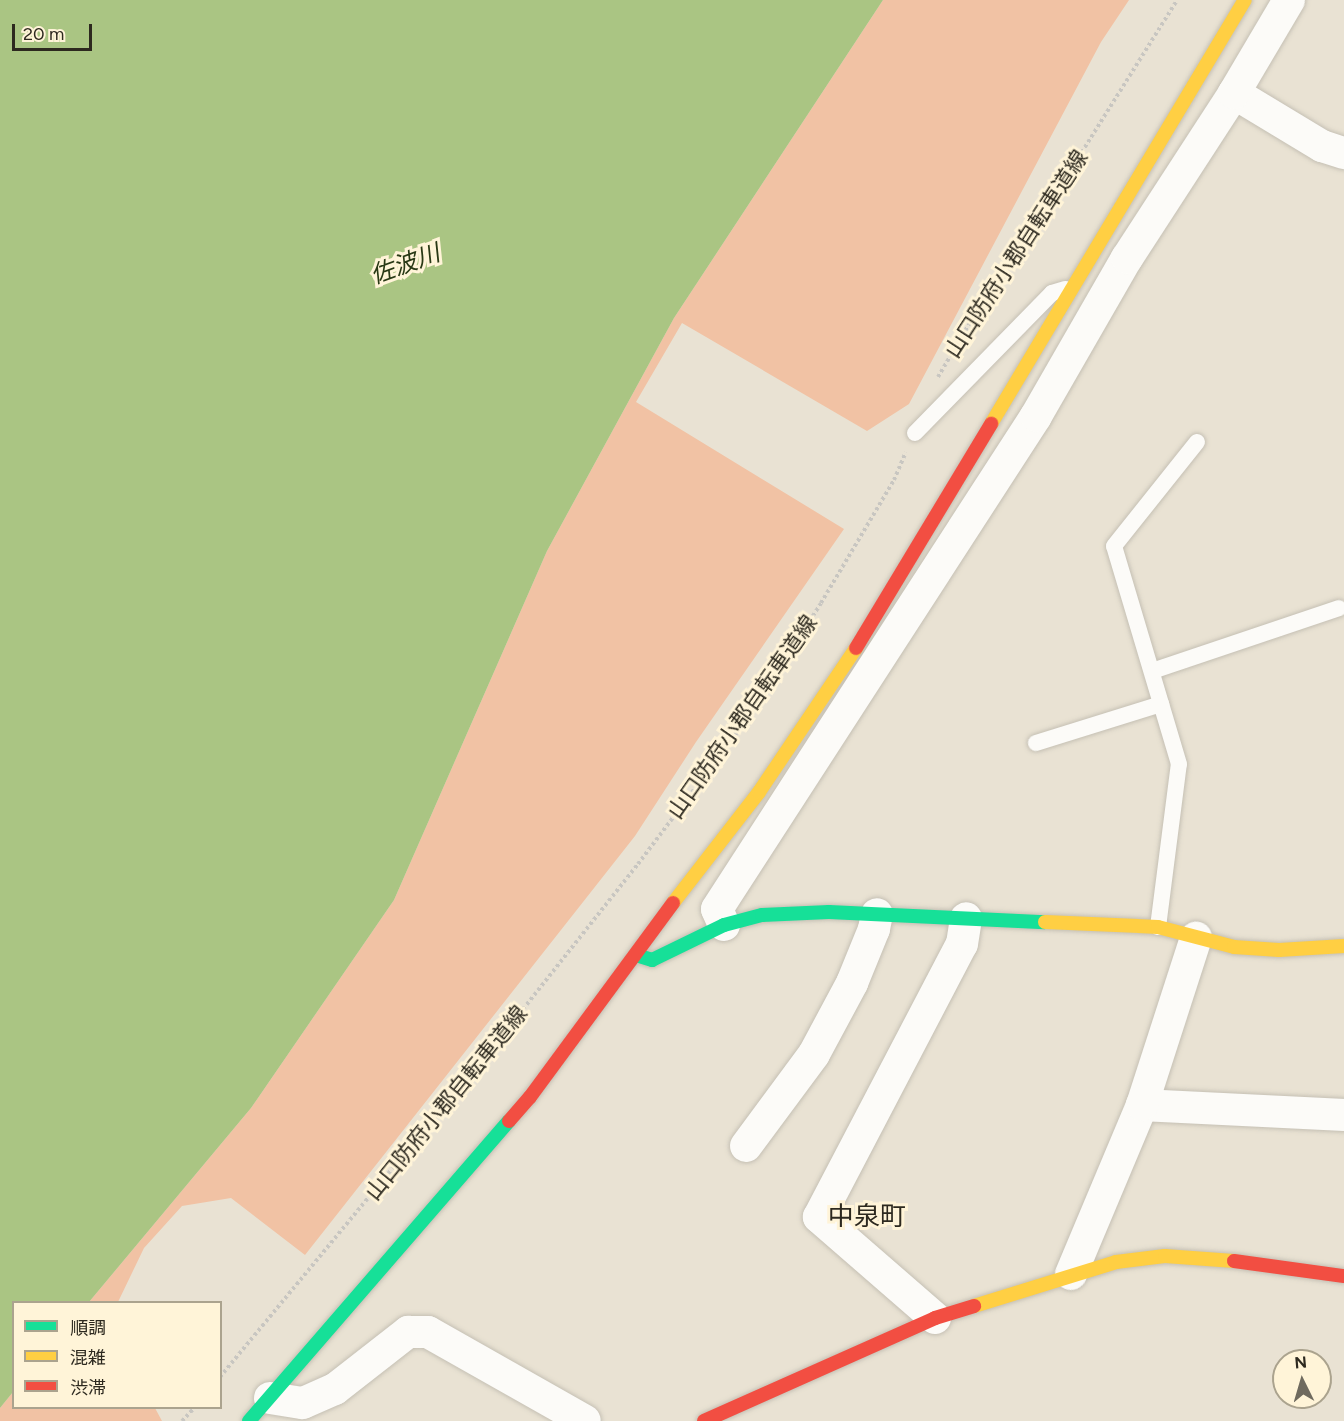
<!DOCTYPE html>
<meta charset="utf-8">
<style>
body{margin:0}
#map{position:relative;width:1344px;height:1421px;overflow:hidden;background:#e9e2d3;font-family:Figtree,"Noto Sans JP",sans-serif}
div>[style]{position:absolute}
[style*='--x']{left:calc(var(--x)*1px);top:calc(var(--y)*1px);width:calc(var(--w)*1px);rotate:calc(var(--a)*1deg)}
.green>*{inset:0;background:#f1c2a4}
.water>*{inset:0;background:#aac583}
.path>*{height:4px;margin-top:-2px;transform-origin:0;background:repeating-linear-gradient(90deg,#c8c6c1 0 3px,transparent 0 6px)}
.roads{filter:drop-shadow(0 0 2px #c5c0b4) drop-shadow(0 0 2px #c5c0b4)}
.lane>*{height:16px;margin:-8px;padding:0 8px;transform-origin:8px;border-radius:8px;background:#fcfbf8}
.street>*{height:32px;margin:-16px;padding:0 16px;transform-origin:16px;border-radius:16px;background:#fcfbf8}
.fast>*{height:14px;margin:-7px;padding:0 7px;transform-origin:7px;border-radius:7px;background:#16e098}
.slow>*{height:14px;margin:-7px;padding:0 7px;transform-origin:7px;border-radius:7px;background:#ffcf43}
.jam>*{height:14px;margin:-7px;padding:0 7px;transform-origin:7px;border-radius:7px;background:#f24e42}
span{translate:-50% -50%;white-space:nowrap;text-align:center;line-height:1.15;-webkit-text-stroke:6px #fff4d8;paint-order:stroke}
.street-label{font-size:22px;color:#2d291f}
.water-label{font-size:24px;color:#293915;font-style:italic}
.quarter-label{font-size:26px;color:#2d291f}
.legend{position:absolute;left:12px;top:1301px;width:210px;height:108px;box-sizing:border-box;background:#fff4d8;border:2px solid #aba38e;margin:0;padding:8px 10px;list-style:none;font-size:18px;color:#2d291f}
.legend li{display:flex;align-items:center;gap:12px;height:30px}
.legend b{width:30px;border:2px solid #aba38e}
.north{position:absolute;left:1272px;top:1349px;width:60px;height:60px;box-sizing:border-box;background:#fff4d8;border:2px solid #aba38e;border-radius:50%;rotate:355deg;font-size:16px;font-weight:700;line-height:24px;text-align:center;color:#2d291f}
.north::after{content:'';display:block;margin:auto;width:21px;height:27px;background:#6f6a5e;clip-path:polygon(50% 0,100% 100%,50% 72%,0 100%)}
.scale{position:absolute;left:12px;top:24px;width:80px;height:27px;box-sizing:border-box;border:3px solid #2d291f;border-top:0;padding-left:8px;font-size:18px;line-height:21px;white-space:nowrap;color:#2d291f;-webkit-text-stroke:4px #fff4d8;paint-order:stroke}
</style>
<div id="map">
<div class="green">
<i style="clip-path:polygon(883px 0,1129px 0,1101px 42px,909px 404px,867px 431px,682px 323px,636px 402px,844px 529px,696px 742px,635px 836px,305px 1255px,231px 1198px,182px 1206px,144px 1248px,118px 1302px,89px 1302px,251px 1108px,394px 900px,547px 551px,674px 318px)"></i>
<i style="clip-path:polygon(13px 1392px,14px 1408px,155px 1408px,162px 1421px,0 1421px,0 1408px)"></i>
</div>
<div class="water">
<i style="clip-path:polygon(0 0,883px 0,674px 318px,547px 551px,394px 900px,251px 1108px,89px 1302px,14px 1302px,13px 1392px,0 1408px)"></i>
</div>
<div class="path">
<i style="--x:938;--y:377;--w:156;--a:-59.5"></i>
<i style="--x:1017;--y:243;--w:58;--a:-51.3"></i>
<i style="--x:1053;--y:198;--w:234;--a:-57.9"></i>
<i style="--x:220;--y:1377;--w:435;--a:-50.4"></i>
<i style="--x:497;--y:1042;--w:227;--a:-51.6"></i>
<i style="--x:638;--y:864;--w:178;--a:-53"></i>
<i style="--x:745;--y:722;--w:141;--a:-57.4"></i>
<i style="--x:821;--y:603;--w:143;--a:-59.3"></i>
<i style="--x:894;--y:480;--w:30;--a:-67"></i>
<i style="--x:182;--y:1421;--w:18;--a:-47"></i>
</div>
<div class="roads">
<div class="lane">
<i style="--x:915;--y:433;--w:196;--a:-45.6"></i>
<i style="--x:1052;--y:293;--w:14;--a:-17"></i>
<i style="--x:1152;--y:671;--w:197;--a:-18.6"></i>
<i style="--x:1036;--y:743;--w:131;--a:-17.3"></i>
<i style="--x:1158;--y:927;--w:164;--a:-82.7"></i>
<i style="--x:1179;--y:764;--w:227;--a:-106.6"></i>
<i style="--x:1114;--y:546;--w:133;--a:-51.4"></i>
</div>
<div class="street">
<i style="--x:1234;--y:93;--w:103;--a:31.1"></i>
<i style="--x:1322;--y:146;--w:23;--a:18"></i>
<i style="--x:724;--y:925;--w:17;--a:-114"></i>
<i style="--x:717;--y:909;--w:587;--a:-57.09"></i>
<i style="--x:1036;--y:416;--w:182;--a:-60.1"></i>
<i style="--x:1127;--y:258;--w:197;--a:-57"></i>
<i style="--x:1234;--y:93;--w:108;--a:-59.4"></i>
<i style="--x:1142;--y:1105;--w:202;--a:2.8"></i>
<i style="--x:746;--y:1146;--w:114;--a:-53.5"></i>
<i style="--x:814;--y:1054;--w:81;--a:-61.8"></i>
<i style="--x:852;--y:983;--w:58;--a:-67.8"></i>
<i style="--x:874;--y:929;--w:15;--a:-79"></i>
<i style="--x:1071;--y:1274;--w:183;--a:-67.2"></i>
<i style="--x:1142;--y:1105;--w:176;--a:-72.1"></i>
<i style="--x:935;--y:1318;--w:154;--a:-139"></i>
<i style="--x:819;--y:1217;--w:308;--a:-62.4"></i>
<i style="--x:962;--y:944;--w:26;--a:-81"></i>
<i style="--x:270;--y:1398;--w:33;--a:9"></i>
<i style="--x:303;--y:1403;--w:35;--a:-24"></i>
<i style="--x:335;--y:1389;--w:93;--a:-38"></i>
<i style="--x:408;--y:1332;--w:20;--a:0"></i>
<i style="--x:428;--y:1332;--w:180;--a:29.5"></i>
</div>
<div class="fast">
<i style="--x:636;--y:955;--w:17;--a:17"></i>
<i style="--x:652;--y:960;--w:80;--a:-25.9"></i>
<i style="--x:724;--y:925;--w:39;--a:-15"></i>
<i style="--x:762;--y:915;--w:67;--a:-2.6"></i>
<i style="--x:829;--y:912;--w:216;--a:2.7"></i>
<i style="--x:249;--y:1421;--w:397;--a:-49.1"></i>
</div>
<div class="slow">
<i style="--x:991;--y:424;--w:494;--a:-59.1"></i>
<i style="--x:673;--y:903;--w:140;--a:-52.2"></i>
<i style="--x:759;--y:792;--w:174;--a:-56"></i>
<i style="--x:1045;--y:922;--w:113;--a:2.5"></i>
<i style="--x:1158;--y:927;--w:79;--a:14.7"></i>
<i style="--x:1234;--y:947;--w:45;--a:3.8"></i>
<i style="--x:1279;--y:950;--w:65;--a:-3.5"></i>
<i style="--x:974;--y:1306;--w:149;--a:-17.2"></i>
<i style="--x:1116;--y:1262;--w:49;--a:-7"></i>
<i style="--x:1165;--y:1256;--w:69;--a:4.1"></i>
</div>
<div class="jam">
<i style="--x:856;--y:648;--w:262;--a:-58.9"></i>
<i style="--x:509;--y:1121;--w:32;--a:-49"></i>
<i style="--x:530;--y:1097;--w:241;--a:-53.6"></i>
<i style="--x:1234;--y:1261;--w:111;--a:7.8"></i>
<i style="--x:704;--y:1421;--w:253;--a:-24"></i>
<i style="--x:935;--y:1318;--w:41;--a:-17.1"></i>
</div>
</div>
<div class="street-label">
<span style="left:1016px;top:254px;rotate:-57deg">山口防府小郡自転車道線</span>
<span style="left:742px;top:717px;rotate:-55deg">山口防府小郡自転車道線</span>
<span style="left:446px;top:1103px;rotate:-51deg">山口防府小郡自転車道線</span>
</div>
<div class="water-label">
<span style="left:405px;top:264px;rotate:-20deg">佐波川</span>
</div>
<div class="quarter-label">
<span style="left:867px;top:1217px">中泉町</span>
</div>
<ul class="legend">
<li><b style="height:8px;background:#16e098"></b>順調</li>
<li><b style="height:8px;background:#ffcf43"></b>混雑</li>
<li><b style="height:8px;background:#f24e42"></b>渋滞</li>
</ul>
<div class="north">N</div>
<div class="scale">20 m</div>
</div>
